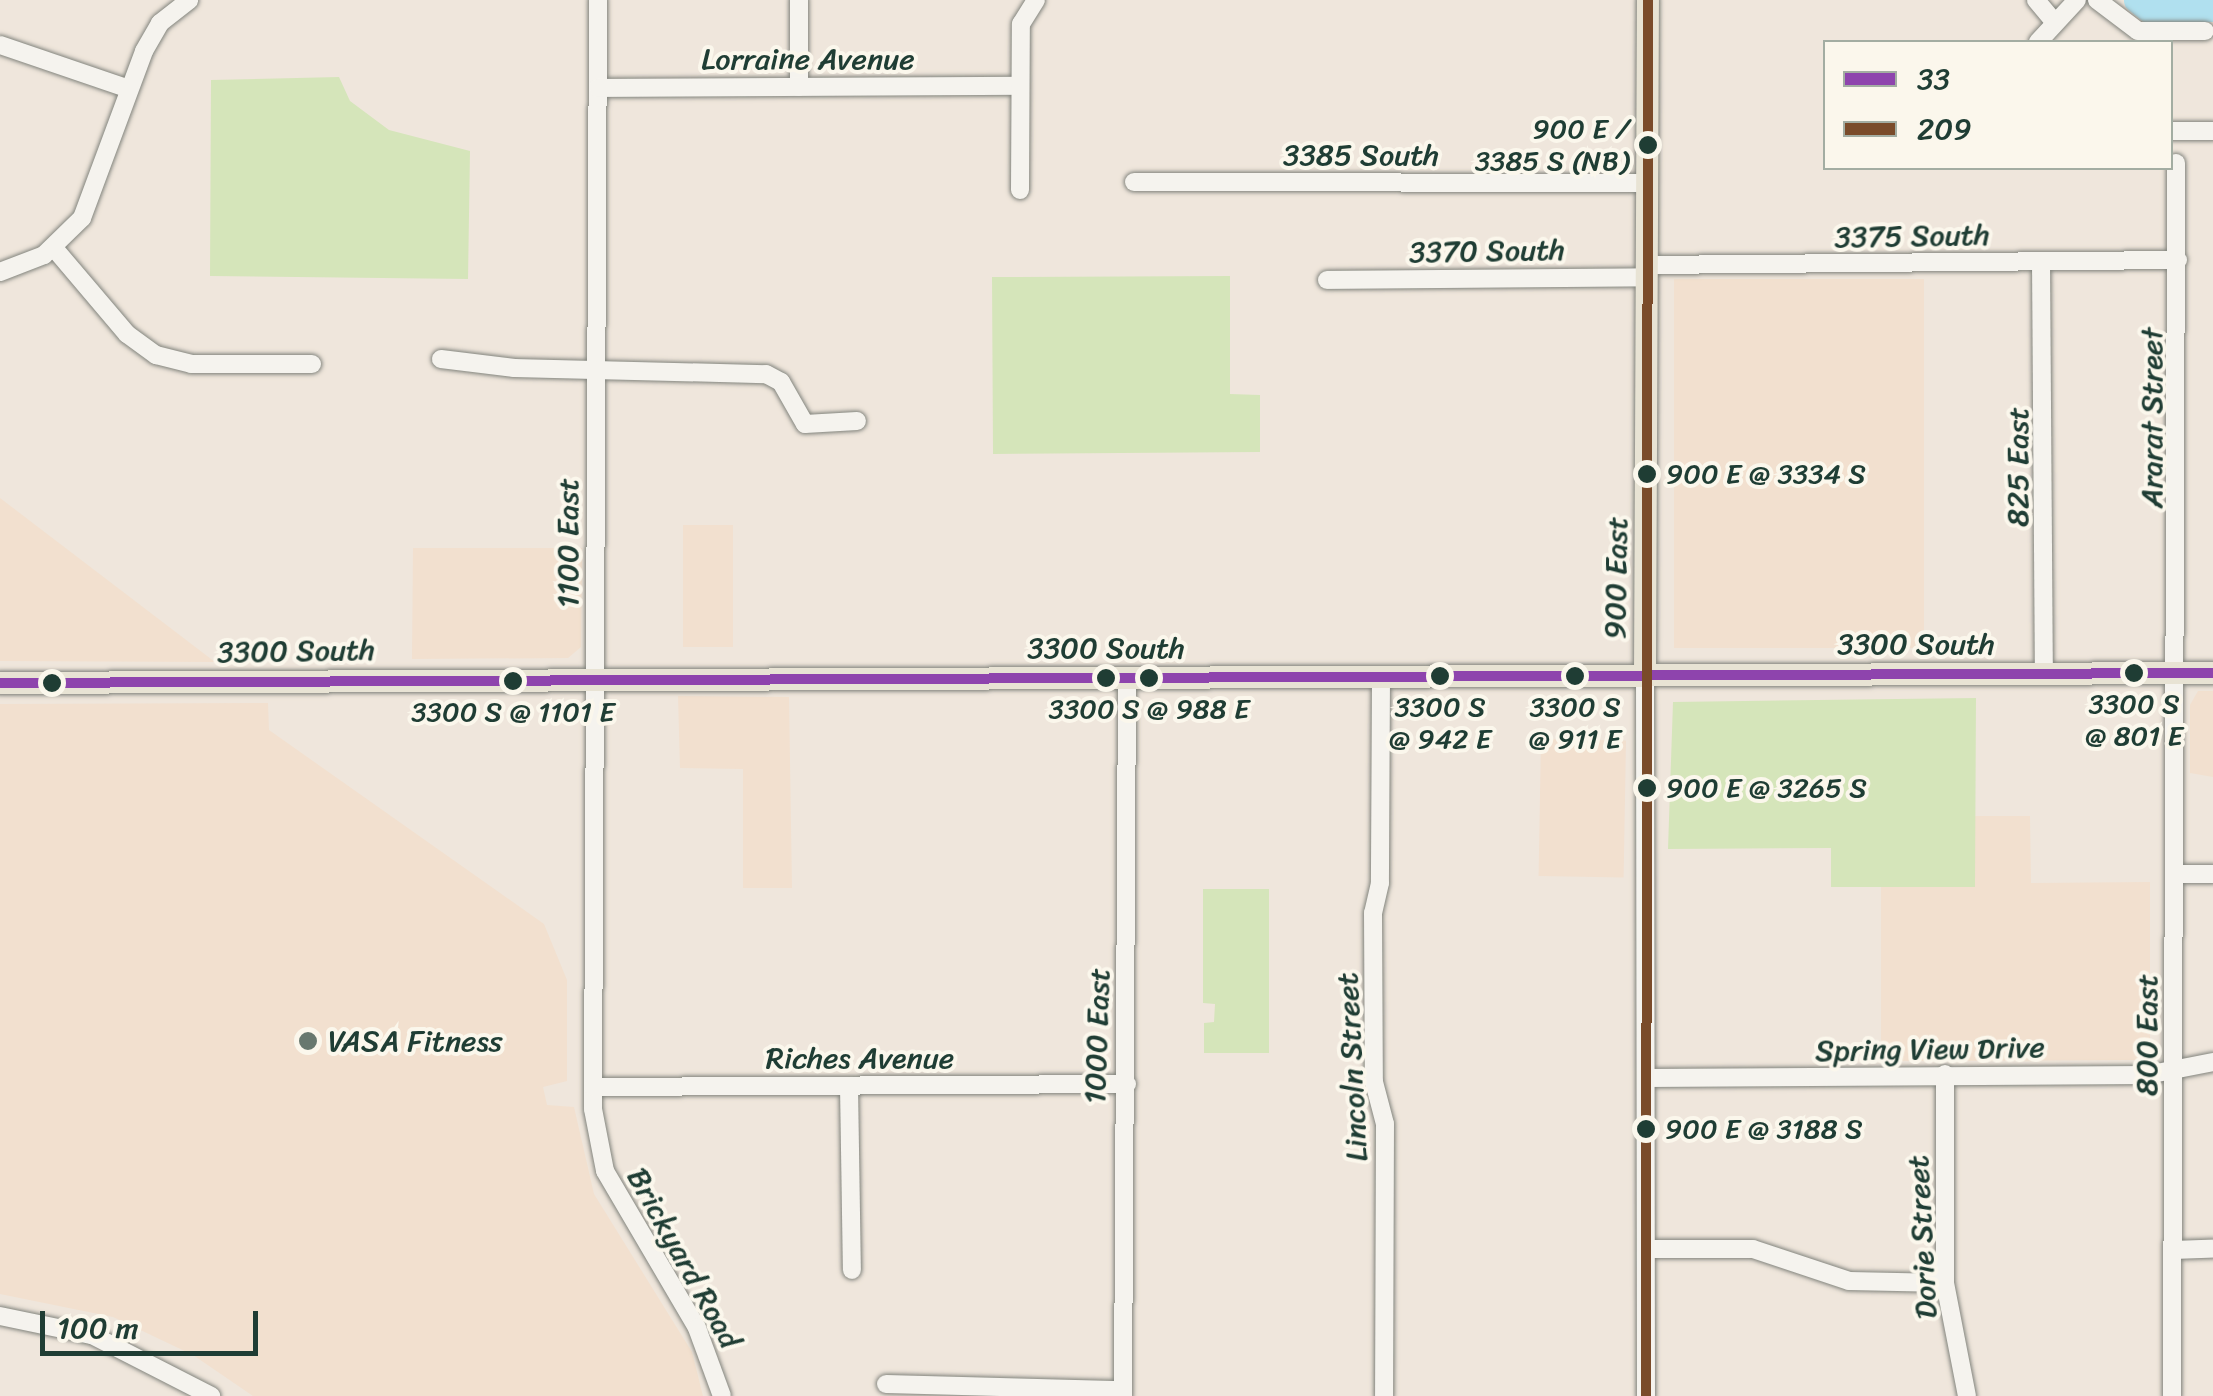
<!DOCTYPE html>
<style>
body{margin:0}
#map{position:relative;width:2213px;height:1396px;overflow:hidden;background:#efe6dc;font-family:Sriracha,sans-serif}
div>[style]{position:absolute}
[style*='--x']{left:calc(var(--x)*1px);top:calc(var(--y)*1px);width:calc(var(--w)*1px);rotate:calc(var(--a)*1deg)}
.built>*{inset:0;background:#f2e0cf;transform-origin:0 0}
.green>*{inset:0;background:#d5e5ba}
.river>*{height:25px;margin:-12.5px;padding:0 12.5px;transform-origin:12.5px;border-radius:12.5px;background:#b0e0ef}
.roads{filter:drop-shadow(0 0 2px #82847d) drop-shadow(0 0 2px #82847d)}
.minor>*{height:18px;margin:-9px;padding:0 9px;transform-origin:9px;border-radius:9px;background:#f5f3ee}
.major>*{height:22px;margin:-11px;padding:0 11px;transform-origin:11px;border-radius:11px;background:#e8e3d4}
.bus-1>*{height:10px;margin:-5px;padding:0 5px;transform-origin:5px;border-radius:5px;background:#8e44ad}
.bus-2>*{height:10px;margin:-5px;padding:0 5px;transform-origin:5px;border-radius:5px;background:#7a4b2a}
.dots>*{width:28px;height:28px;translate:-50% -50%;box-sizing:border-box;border:5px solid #fbf7ec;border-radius:50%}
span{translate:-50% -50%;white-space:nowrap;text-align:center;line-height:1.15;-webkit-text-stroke:8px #fbf7ec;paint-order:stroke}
.bus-label{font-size:28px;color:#1f3d34}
.right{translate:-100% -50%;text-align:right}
.left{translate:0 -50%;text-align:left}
.street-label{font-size:30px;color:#1f3d34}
.poi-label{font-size:30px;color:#1f3d34}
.legend{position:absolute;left:1823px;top:40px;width:350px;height:130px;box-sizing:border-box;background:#fbf7ec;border:2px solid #a3ada2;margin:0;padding:12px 18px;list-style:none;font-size:30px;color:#1f3d34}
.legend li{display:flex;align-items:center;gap:20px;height:50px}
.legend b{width:50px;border:2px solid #a3ada2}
.scale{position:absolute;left:40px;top:1311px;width:218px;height:45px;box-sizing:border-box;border:5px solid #1f3d34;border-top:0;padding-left:12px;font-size:30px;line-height:35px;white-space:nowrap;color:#1f3d34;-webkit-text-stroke:8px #fbf7ec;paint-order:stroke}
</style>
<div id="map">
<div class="built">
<i style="left:1674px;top:279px;width:250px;height:369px"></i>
<i style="clip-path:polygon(0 498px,215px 662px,0 661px)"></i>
<i style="left:683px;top:525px;width:50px;height:122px"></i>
<i style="clip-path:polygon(413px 548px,582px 548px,581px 647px,568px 658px,412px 659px)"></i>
<i style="clip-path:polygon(2198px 691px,2213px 691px,2213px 777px,2190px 773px,2190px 705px)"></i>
<i style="clip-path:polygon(678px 696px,789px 697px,792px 888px,743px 888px,743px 769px,680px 768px)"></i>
<i style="clip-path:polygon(268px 703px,269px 730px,544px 924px,567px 980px,567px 1081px,543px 1087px,547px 1105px,574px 1107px,594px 1194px,692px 1352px,703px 1396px,253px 1396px,193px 1355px,113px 1317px,0 1294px,0 704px)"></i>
<i style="left:1541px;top:739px;width:85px;height:137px;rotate:1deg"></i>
<i style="clip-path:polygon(1975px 816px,2030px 816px,2031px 883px,2150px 882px,2150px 1060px,1881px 1061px,1881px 887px,1974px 886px)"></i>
</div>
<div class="green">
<i style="clip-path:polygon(339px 77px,350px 101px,389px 130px,470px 151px,468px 279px,210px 276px,211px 80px)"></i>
<i style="clip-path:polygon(1230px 276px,1230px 394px,1260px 395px,1260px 452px,993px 454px,992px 277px)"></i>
<i style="clip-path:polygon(1976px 698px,1975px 887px,1831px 887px,1831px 848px,1668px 849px,1673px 702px)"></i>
<i style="clip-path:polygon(1203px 889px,1269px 889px,1269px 1053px,1204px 1053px,1204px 1023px,1214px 1022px,1215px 1004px,1203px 1003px)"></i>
</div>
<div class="river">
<i style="--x:2136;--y:0;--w:16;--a:38"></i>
<i style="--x:2149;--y:10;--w:64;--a:-0.9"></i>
</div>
<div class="roads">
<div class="minor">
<i style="--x:598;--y:0;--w:1109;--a:90.26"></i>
<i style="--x:593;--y:1109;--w:63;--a:79"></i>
<i style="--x:605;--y:1171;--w:182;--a:59.6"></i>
<i style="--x:697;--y:1328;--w:72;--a:69.8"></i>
<i style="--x:2036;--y:0;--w:26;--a:50"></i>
<i style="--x:2097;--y:0;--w:51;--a:37.1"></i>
<i style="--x:2138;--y:31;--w:67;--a:0"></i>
<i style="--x:2038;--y:42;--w:57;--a:-47.1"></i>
<i style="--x:0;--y:45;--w:136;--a:18.8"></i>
<i style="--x:799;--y:87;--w:87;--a:-90"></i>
<i style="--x:598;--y:88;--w:421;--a:-0.3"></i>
<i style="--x:2170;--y:131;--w:43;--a:0"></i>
<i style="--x:1134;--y:182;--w:513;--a:0.11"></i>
<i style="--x:1020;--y:190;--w:166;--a:-89.7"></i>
<i style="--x:1021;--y:24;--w:28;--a:-58"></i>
<i style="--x:54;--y:248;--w:113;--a:49.7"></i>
<i style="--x:127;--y:334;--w:36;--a:36"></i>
<i style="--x:156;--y:355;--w:36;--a:14"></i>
<i style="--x:191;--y:364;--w:121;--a:0"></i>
<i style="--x:2041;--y:261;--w:412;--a:89.6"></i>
<i style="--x:1647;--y:265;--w:531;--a:-0.54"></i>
<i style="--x:0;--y:272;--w:47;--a:-21.1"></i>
<i style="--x:44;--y:255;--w:53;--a:-44.2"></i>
<i style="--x:82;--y:218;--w:178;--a:-69.6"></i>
<i style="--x:144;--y:51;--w:32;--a:-60"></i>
<i style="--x:160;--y:23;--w:37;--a:-38"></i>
<i style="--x:1327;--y:280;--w:320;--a:-0.5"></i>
<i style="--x:441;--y:359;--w:74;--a:7"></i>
<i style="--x:514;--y:368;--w:252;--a:1.4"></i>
<i style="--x:766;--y:374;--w:17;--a:28"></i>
<i style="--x:781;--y:382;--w:48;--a:60.3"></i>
<i style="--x:805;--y:424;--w:52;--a:-3.3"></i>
<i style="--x:1645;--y:676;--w:720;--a:89.92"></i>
<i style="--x:1381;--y:677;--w:206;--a:90.3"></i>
<i style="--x:1380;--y:883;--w:31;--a:103"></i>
<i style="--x:1373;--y:913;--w:169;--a:89.7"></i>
<i style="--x:1374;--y:1082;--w:43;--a:75.3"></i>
<i style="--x:1385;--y:1124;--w:272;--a:90.2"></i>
<i style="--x:2174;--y:874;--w:39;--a:0"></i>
<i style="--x:1945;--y:1074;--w:209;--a:90"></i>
<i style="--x:1945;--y:1283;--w:115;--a:79"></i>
<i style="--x:1646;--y:1078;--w:501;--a:-0.34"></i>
<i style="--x:2147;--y:1075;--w:67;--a:-11.1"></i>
<i style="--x:849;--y:1086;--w:184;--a:89.1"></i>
<i style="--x:593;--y:1087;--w:534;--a:-0.32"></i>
<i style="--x:1646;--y:1249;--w:107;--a:0"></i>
<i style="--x:1753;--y:1249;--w:101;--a:18.4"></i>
<i style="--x:1849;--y:1281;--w:96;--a:1.2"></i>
<i style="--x:2175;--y:1250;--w:38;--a:-2"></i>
<i style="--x:0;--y:1316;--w:94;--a:11.7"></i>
<i style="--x:92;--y:1335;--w:134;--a:27.1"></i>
<i style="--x:886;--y:1384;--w:237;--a:1.5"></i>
<i style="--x:1123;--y:1396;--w:718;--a:-89.68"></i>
<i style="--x:2172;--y:1396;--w:1233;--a:-89.81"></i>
</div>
<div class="major">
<i style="--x:1645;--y:676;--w:676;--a:-89.75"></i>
<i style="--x:0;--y:683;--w:2213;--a:-0.26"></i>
</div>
</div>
<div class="bus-1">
<i style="--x:0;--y:683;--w:2213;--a:-0.26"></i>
</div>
<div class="bus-2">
<i style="--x:1646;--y:1396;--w:1396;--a:-89.92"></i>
</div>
<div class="dots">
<i style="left:1648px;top:145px;background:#1f3d34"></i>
<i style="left:1647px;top:474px;background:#1f3d34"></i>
<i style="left:2134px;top:673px;background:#1f3d34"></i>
<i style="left:1440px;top:676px;background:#1f3d34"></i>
<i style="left:1575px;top:676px;background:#1f3d34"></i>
<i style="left:1106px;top:678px;background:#1f3d34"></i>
<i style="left:1149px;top:678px;background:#1f3d34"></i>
<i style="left:513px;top:681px;background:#1f3d34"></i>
<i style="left:52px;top:683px;background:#1f3d34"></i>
<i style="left:1647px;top:788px;background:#1f3d34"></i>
<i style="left:308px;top:1041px;background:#68786f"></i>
<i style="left:1646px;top:1129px;background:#1f3d34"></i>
</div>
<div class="bus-label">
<span class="right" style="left:1629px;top:145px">900 E /<br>3385 S (NB)</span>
<span class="left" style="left:1666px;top:474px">900 E @ 3334 S</span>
<span style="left:2134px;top:720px">3300 S<br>@ 801 E</span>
<span style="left:1440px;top:723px">3300 S<br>@ 942 E</span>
<span style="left:1575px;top:723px">3300 S<br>@ 911 E</span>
<span style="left:1149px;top:709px">3300 S @ 988 E</span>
<span style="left:513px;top:712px">3300 S @ 1101 E</span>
<span class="left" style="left:1666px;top:788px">900 E @ 3265 S</span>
<span class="left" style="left:1665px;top:1129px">900 E @ 3188 S</span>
</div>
<div class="street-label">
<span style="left:808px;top:59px">Lorraine Avenue</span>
<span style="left:1361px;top:155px">3385 South</span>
<span style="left:1912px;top:236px;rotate:-1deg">3375 South</span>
<span style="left:1487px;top:251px;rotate:-1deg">3370 South</span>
<span style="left:2152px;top:418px;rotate:-90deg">Ararat Street</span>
<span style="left:2018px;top:467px;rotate:-90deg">825 East</span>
<span style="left:568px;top:543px;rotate:-90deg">1100 East</span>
<span style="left:1616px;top:578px;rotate:-89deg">900 East</span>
<span style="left:1916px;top:644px">3300 South</span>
<span style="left:1106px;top:648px">3300 South</span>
<span style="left:296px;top:651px;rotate:-1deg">3300 South</span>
<span style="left:2147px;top:1035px;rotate:-90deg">800 East</span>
<span style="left:1097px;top:1036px;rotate:-88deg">1000 East</span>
<span style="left:1930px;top:1049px;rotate:-1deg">Spring View Drive</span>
<span style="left:860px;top:1058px">Riches Avenue</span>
<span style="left:1352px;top:1067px;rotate:-93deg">Lincoln Street</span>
<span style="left:1922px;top:1237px;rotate:-93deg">Dorie Street</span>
<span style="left:684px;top:1258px;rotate:61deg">Brickyard Road</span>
</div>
<div class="poi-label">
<span class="left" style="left:328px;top:1041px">VASA Fitness</span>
</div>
<ul class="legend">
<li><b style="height:12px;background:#8e44ad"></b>33</li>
<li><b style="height:12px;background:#7a4b2a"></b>209</li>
</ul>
<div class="scale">100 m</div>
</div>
